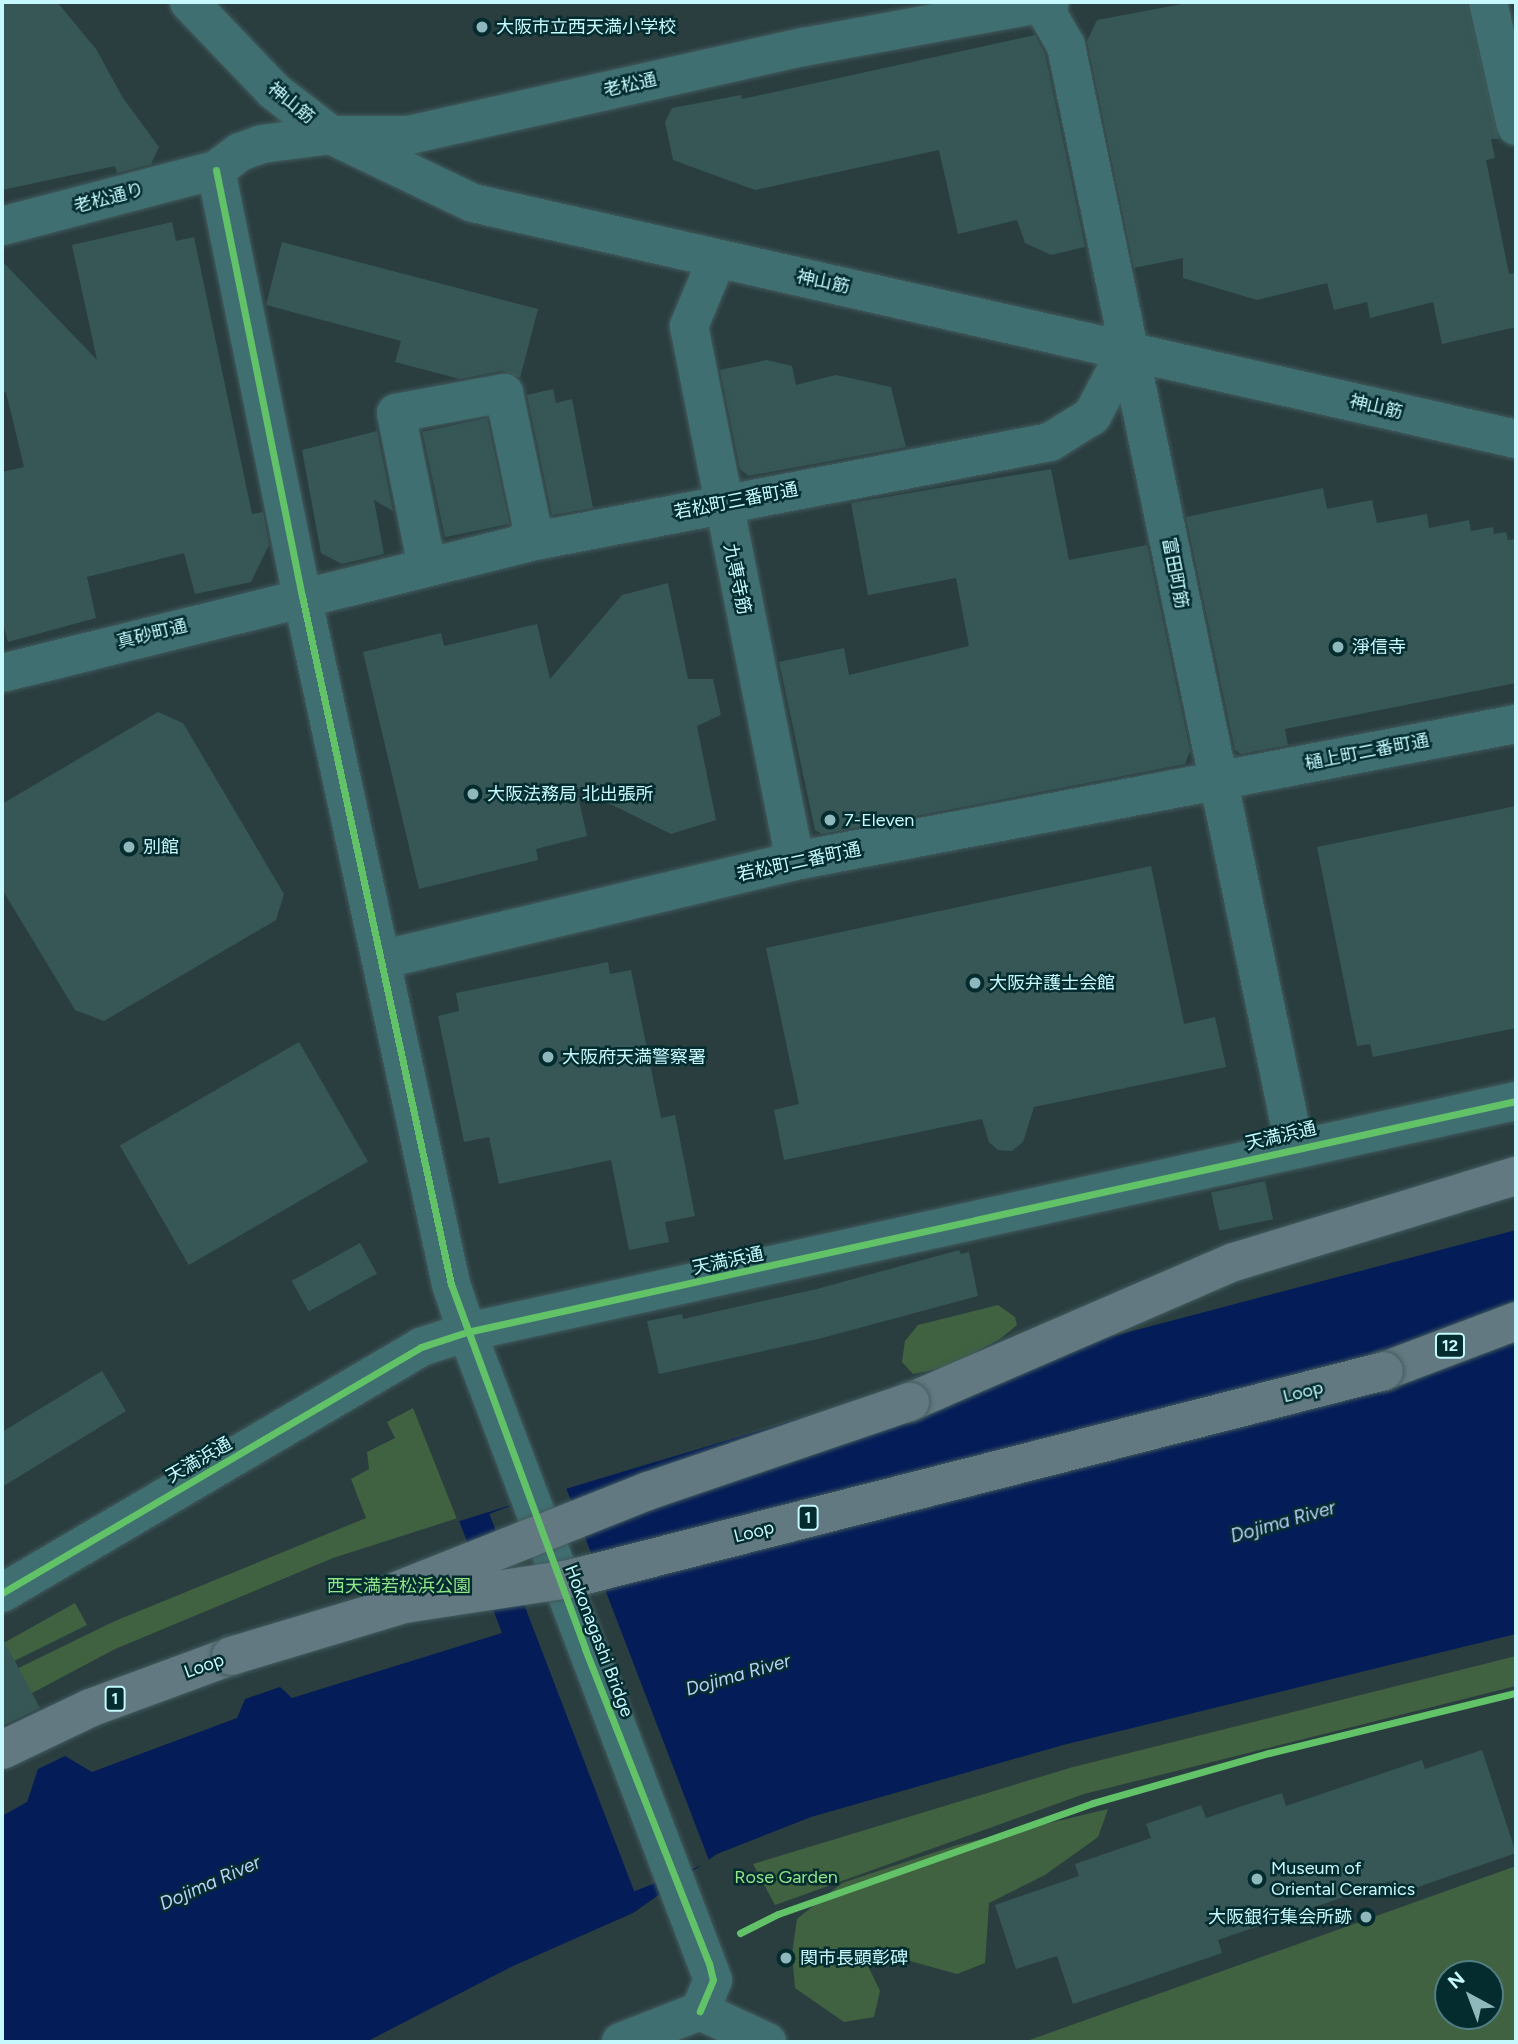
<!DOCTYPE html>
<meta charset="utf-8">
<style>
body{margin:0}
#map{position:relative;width:1518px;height:2044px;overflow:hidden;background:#2a3e40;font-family:Figtree,"Noto Sans JP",sans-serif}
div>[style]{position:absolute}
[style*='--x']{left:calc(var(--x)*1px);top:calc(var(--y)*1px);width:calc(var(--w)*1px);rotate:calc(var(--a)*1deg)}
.green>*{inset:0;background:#406240}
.water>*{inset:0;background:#041c58}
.pier>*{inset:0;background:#2a3e40;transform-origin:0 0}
.building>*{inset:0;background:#365756;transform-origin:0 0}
.roads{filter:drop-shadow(0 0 2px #425b5d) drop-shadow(0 0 2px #425b5d)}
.street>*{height:38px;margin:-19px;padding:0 19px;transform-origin:19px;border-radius:19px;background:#406f72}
.secondary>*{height:38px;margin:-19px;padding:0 19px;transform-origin:19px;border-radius:19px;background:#406f72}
.highway>*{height:38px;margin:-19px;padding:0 19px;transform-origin:19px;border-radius:19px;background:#627981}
.bridges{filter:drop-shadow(0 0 2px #425b5d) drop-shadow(0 0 2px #425b5d)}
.highway-bridge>*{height:38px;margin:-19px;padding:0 19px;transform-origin:19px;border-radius:19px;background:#627981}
.cycleway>*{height:7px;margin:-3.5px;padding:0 3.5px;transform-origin:3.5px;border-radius:3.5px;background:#61c268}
.dots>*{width:19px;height:19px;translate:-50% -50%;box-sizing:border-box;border:4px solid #042c2f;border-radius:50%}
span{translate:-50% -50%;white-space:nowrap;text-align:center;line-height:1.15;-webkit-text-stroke:5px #042c2f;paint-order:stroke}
.shield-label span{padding:2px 5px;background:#042c2f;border:2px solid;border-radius:5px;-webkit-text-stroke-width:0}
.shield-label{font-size:16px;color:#c5f9fe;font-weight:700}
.poi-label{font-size:18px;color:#c5f9fe}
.left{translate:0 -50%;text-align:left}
.right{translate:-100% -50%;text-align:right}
.street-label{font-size:18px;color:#c5f9fe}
.park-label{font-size:18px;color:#90e689}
.water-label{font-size:19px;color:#bbd0f8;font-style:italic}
.frame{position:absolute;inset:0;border:4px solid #c5f9fe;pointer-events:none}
.north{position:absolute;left:1434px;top:1960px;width:70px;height:70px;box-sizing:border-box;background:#042c2f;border:2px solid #517e82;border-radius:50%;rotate:319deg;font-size:19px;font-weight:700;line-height:28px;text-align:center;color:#c5f9fe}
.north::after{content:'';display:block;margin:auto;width:24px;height:32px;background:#8fb8bc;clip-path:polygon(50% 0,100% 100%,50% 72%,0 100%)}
</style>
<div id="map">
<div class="green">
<i style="clip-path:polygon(998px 1305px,1015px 1317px,1017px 1325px,1000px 1339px,947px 1367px,913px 1374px,902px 1362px,905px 1341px,918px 1325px)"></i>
<i style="clip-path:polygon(413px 1408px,502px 1633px,2px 1816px,2px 1676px,115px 1621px,366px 1518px,351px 1479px,369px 1469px,367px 1452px,395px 1438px,387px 1422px)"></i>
<i style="clip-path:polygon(75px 1603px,87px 1625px,2px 1667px,2px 1644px)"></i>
<i style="clip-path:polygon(1516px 1656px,1516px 1686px,1084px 1794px,775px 1905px,753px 1864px,1073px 1767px)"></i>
<i style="clip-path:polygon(1108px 1809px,1098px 1837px,1045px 1875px,989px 1903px,985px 1963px,957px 1974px,885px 1954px,868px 1966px,880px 1991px,874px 2017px,844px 2022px,795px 1988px,792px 1954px,797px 1919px,842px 1883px,957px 1845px)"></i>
<i style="clip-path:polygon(evenodd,1516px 1866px,1516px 2042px,1024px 2042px,1516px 1866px,1490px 1974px,1490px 2016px,1448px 2016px,1448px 1974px,1490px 1974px)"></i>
</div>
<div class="water">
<i style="clip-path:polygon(1516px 1230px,1516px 1634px,1063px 1745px,811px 1817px,717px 1854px,633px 1913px,513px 1966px,366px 2042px,2px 2042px,2px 1713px,334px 1561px,482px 1514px,795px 1420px)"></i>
</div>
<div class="pier">
<i style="left:565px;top:1485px;width:404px;height:81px;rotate:69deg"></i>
<i style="clip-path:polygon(458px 1518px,502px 1633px,292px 1698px,280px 1687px,245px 1699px,237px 1718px,92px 1772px,65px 1756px,38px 1769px,27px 1802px,2px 1816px,2px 1709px,115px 1649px,333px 1558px)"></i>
</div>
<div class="building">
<i style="clip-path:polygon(2px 2px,57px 2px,96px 49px,123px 98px,159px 147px,151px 164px,117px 173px,115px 166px,2px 190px)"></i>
<i style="clip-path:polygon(1193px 2px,1467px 2px,1499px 139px,1491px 139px,1495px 158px,1486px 160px,1509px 274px,1516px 273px,1516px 327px,1442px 344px,1433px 302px,1370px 318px,1367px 302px,1334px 310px,1327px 283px,1257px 300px,1183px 278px,1183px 258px,1134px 268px,1087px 41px,1097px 20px)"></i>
<i style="clip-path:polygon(1035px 35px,1045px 54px,1085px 247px,1051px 255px,1025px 243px,1017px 220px,958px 234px,939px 150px,755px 190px,673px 160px,665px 122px,672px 108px,741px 95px,742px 99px)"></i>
<i style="clip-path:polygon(172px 222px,176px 241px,194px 237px,252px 514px,263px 512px,269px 545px,251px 582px,195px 594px,184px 553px,87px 577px,96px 618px,8px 642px,2px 620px,2px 472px,24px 467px,6px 392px,2px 393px,2px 261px,97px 360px,72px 245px)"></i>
<i style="clip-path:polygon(282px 242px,538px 309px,520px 378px,501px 371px,460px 379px,395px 362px,401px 341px,266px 305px)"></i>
<i style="clip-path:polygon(767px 360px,792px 366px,796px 385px,836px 375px,891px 387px,906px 447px,748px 476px,740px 469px,720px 370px)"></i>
<i style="clip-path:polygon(553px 389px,556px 403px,572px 399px,593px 508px,552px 515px,527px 395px)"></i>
<i style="left:487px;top:418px;width:108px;height:66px;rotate:78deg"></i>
<i style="clip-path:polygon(377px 431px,393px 511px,374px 500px,384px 554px,342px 564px,321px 553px,302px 450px)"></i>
<i style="clip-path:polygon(1051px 469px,1069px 560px,1147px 545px,1190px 751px,1185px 764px,822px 834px,815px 830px,779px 662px,844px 648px,849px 675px,969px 646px,956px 578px,868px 595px,851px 503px)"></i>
<i style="clip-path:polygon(1323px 488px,1327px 509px,1372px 500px,1377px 523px,1427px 514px,1429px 528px,1469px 520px,1471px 531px,1493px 527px,1494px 534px,1506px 532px,1508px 540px,1516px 539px,1516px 683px,1285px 729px,1288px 745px,1241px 754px,1235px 750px,1186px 517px)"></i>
<i style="clip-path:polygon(668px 583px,688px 679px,713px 679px,721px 715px,697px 726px,716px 820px,671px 834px,576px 787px,587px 836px,536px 849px,538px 860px,419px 889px,363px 652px,441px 633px,444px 646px,537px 624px,550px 679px,622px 595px)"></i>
<i style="clip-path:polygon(158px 712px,183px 723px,284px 894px,276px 920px,104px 1021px,75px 1010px,2px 889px,2px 804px)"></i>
<i style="clip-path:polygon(1516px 806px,1516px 1028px,1373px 1057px,1370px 1044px,1357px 1046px,1317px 847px)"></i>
<i style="clip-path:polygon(1151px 866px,1184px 1024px,1215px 1017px,1226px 1067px,1034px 1107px,1023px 1142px,1012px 1151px,998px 1150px,989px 1142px,982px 1119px,784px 1160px,774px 1110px,799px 1104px,766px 948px)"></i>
<i style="clip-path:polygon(608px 962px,610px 974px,631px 970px,661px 1118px,675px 1115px,695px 1216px,665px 1222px,669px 1242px,629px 1250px,611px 1160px,499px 1184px,489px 1137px,464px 1142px,438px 1016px,459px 1011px,456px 993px)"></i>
<i style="left:299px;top:1042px;width:138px;height:207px;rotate:60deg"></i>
<i style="left:1265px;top:1181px;width:39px;height:55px;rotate:78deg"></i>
<i style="left:360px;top:1243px;width:35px;height:78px;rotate:61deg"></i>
<i style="clip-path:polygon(959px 1250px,961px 1254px,969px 1252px,978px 1296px,818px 1339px,659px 1374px,647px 1321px,682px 1314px,683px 1319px,817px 1289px)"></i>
<i style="clip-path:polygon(102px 1371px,126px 1411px,2px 1487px,2px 1432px)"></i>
<i style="clip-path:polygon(2px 1637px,40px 1708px,2px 1726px)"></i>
<i style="clip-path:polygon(1482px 1750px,1516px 1853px,1395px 1895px,1390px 1881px,1218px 1940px,1222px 1953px,1073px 2004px,1057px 1956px,1016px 1969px,995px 1905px,1079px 1876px,1075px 1864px,1151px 1838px,1146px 1824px,1201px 1805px,1206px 1818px,1282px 1793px,1286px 1806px,1422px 1760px,1425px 1769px)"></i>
</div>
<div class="roads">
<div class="street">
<i style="--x:1041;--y:2;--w:51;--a:60.4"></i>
<i style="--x:1066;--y:46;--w:1127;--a:78.27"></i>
<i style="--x:1488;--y:2;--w:127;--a:77.3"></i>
<i style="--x:216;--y:170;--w:435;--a:78.6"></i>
<i style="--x:302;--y:596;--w:704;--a:77.78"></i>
<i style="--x:451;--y:1284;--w:51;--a:71.6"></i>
<i style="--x:2;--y:226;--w:221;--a:-14.7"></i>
<i style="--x:216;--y:170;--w:30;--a:-37"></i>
<i style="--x:240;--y:152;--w:23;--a:-20"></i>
<i style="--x:262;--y:144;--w:70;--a:-7.4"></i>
<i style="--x:331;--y:135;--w:78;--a:0"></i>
<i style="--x:409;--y:135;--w:405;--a:-12.6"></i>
<i style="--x:804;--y:47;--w:250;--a:-10.4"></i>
<i style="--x:717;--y:259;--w:73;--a:112.7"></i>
<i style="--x:689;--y:326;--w:545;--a:78.79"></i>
<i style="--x:427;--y:567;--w:157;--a:-101.4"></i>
<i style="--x:396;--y:413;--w:110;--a:-10.5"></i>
<i style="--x:504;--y:393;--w:151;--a:78.2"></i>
<i style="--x:2;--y:673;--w:549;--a:-13.91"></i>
<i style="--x:535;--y:541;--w:524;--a:-10.88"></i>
<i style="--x:1050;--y:442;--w:49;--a:-31.8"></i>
<i style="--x:1092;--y:416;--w:75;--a:-62.1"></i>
<i style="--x:384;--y:959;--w:423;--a:-13.4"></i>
<i style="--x:795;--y:861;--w:734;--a:-10.76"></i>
<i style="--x:700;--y:2011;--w:74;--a:24.8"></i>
</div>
<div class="secondary">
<i style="--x:189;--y:2;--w:123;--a:46.3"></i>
<i style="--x:274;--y:91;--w:72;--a:37.7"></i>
<i style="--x:331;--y:135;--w:157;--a:25.6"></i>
<i style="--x:473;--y:203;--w:1069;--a:12.75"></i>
<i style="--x:467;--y:1332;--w:693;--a:69.21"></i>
<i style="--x:713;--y:1980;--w:34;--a:113"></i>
<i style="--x:700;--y:2011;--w:85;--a:158.6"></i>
<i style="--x:2;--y:1593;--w:486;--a:-30.4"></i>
<i style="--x:421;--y:1347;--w:48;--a:-18.1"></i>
<i style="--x:467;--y:1332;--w:1074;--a:-12.42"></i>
</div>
<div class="highway">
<i style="--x:1384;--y:1371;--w:141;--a:-20.7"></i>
<i style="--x:910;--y:1402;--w:353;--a:-23.4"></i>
<i style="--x:1234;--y:1262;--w:295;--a:-17"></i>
<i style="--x:2;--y:1750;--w:98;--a:-25.5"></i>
<i style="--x:90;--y:1708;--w:150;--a:-20.2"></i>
</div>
</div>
<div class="bridges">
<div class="highway-bridge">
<i style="--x:399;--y:1590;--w:268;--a:-21.7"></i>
<i style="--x:648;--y:1491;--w:277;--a:-18.8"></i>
<i style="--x:231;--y:1656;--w:181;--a:-16.7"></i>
<i style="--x:404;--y:1604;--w:168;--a:-8.6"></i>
<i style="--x:570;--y:1579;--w:840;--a:-14.33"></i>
</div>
</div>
<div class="cycleway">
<i style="--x:216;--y:170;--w:435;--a:78.6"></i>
<i style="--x:302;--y:596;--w:704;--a:77.78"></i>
<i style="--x:451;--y:1284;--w:389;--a:69.8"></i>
<i style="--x:585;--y:1649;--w:338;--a:68.5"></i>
<i style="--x:709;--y:1963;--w:17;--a:77"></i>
<i style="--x:713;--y:1980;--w:34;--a:113"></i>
<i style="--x:2;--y:1593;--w:486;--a:-30.4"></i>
<i style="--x:421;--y:1347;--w:48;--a:-18.1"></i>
<i style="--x:467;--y:1332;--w:1074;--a:-12.42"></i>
<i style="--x:740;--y:1933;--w:42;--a:-26.6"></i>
<i style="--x:778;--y:1914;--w:334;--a:-19.4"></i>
<i style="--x:1093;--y:1803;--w:183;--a:-15.9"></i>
<i style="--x:1269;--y:1753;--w:254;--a:-13.7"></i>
</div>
<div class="dots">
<i style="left:482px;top:27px;background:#8fb8bc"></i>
<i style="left:1338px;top:647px;background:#8fb8bc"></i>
<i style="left:473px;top:794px;background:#8fb8bc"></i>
<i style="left:830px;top:820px;background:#8fb8bc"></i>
<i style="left:129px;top:847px;background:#8fb8bc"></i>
<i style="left:975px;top:983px;background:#8fb8bc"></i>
<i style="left:548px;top:1057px;background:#8fb8bc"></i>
<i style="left:1257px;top:1879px;background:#8fb8bc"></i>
<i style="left:1366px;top:1917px;background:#8fb8bc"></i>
<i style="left:786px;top:1958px;background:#8fb8bc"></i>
</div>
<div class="shield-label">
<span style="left:1450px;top:1346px">12</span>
<span style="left:808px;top:1518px">1</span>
<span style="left:115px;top:1699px">1</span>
</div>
<div class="poi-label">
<span class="left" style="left:496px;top:27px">大阪市立西天満小学校</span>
<span class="left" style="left:1352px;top:647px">淨信寺</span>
<span class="left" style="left:487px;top:794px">大阪法務局 北出張所</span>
<span class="left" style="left:844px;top:820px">7-Eleven</span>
<span class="left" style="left:143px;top:847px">別館</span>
<span class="left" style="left:989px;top:983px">大阪弁護士会館</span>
<span class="left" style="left:562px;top:1057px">大阪府天満警察署</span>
<span class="left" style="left:1271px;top:1879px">Museum of<br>Oriental Ceramics</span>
<span class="right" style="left:1352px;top:1917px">大阪銀行集会所跡</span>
<span class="left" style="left:800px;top:1958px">関市長顕彰碑</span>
</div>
<div class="street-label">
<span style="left:630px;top:85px;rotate:-13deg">老松通</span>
<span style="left:291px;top:103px;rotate:39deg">神山筋</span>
<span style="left:109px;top:198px;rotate:-15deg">老松通り</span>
<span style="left:823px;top:282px;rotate:12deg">神山筋</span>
<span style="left:1376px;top:407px;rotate:13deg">神山筋</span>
<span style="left:736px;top:501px;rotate:-11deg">若松町三番町通</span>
<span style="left:1175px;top:573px;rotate:79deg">富田町筋</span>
<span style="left:737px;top:579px;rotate:78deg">九専寺筋</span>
<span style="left:152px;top:634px;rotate:-14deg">真砂町通</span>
<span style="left:1367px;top:752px;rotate:-11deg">樋上町二番町通</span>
<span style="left:799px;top:862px;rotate:-12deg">若松町二番町通</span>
<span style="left:1281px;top:1136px;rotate:-13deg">天満浜通</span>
<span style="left:728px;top:1261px;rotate:-12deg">天満浜通</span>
<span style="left:1303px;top:1392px;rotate:-14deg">Loop</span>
<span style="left:199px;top:1460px;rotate:-30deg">天満浜通</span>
<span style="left:754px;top:1532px;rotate:-14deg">Loop</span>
<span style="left:599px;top:1641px;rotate:69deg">Hokonagashi Bridge</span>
<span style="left:204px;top:1666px;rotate:-20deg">Loop</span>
</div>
<div class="park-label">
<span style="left:399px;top:1586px">西天満若松浜公園</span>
<span style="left:786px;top:1877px">Rose Garden</span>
</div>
<div class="water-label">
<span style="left:1283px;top:1522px;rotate:-16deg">Dojima River</span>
<span style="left:738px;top:1675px;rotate:-16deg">Dojima River</span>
<span style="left:210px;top:1883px;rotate:-24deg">Dojima River</span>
</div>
<div class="frame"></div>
<div class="north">N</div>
</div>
